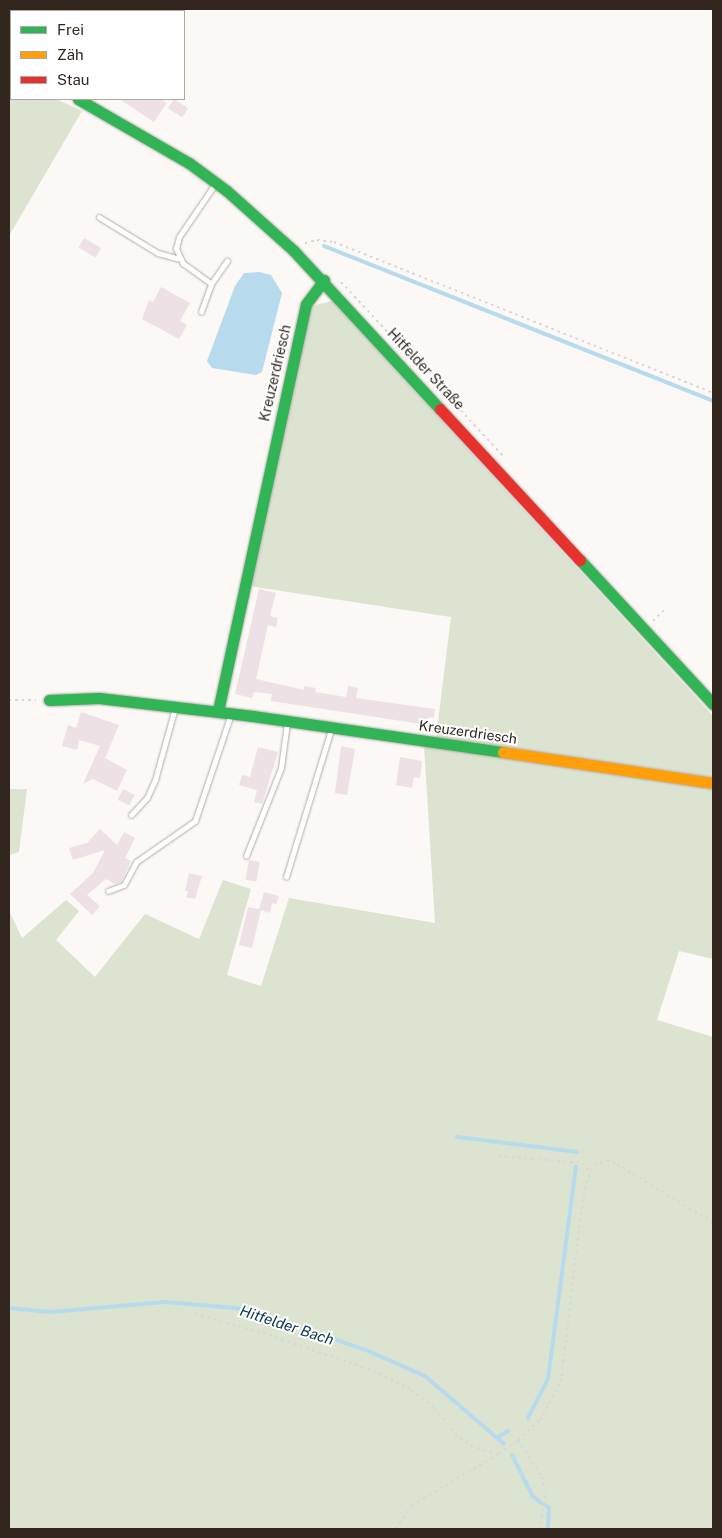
<!DOCTYPE html>
<meta charset="utf-8">
<style>
body{margin:0}
#map{position:relative;width:722px;height:1538px;overflow:hidden;background:#fbf8f6;font-family:"Public Sans",sans-serif}
div>[style]{position:absolute}
[style*='--x']{left:calc(var(--x)*1px);top:calc(var(--y)*1px);width:calc(var(--w)*1px);rotate:calc(var(--a)*1deg)}
.green>*{inset:0;background:#dce3d1}
.water>*{inset:0;background:#b7dbed}
.stream>*{height:4px;margin:-2px;padding:0 2px;transform-origin:2px;border-radius:2px;background:#b7dbed}
.building>*{inset:0;background:#ede1e5;transform-origin:0 0}
.path>*{height:2px;margin-top:-1px;transform-origin:0;background:repeating-linear-gradient(90deg,#d8d7d5 0 2.5px,transparent 0 6.5px)}
.roads{filter:drop-shadow(0 0 1px #b3aca7) drop-shadow(0 0 1px #b3aca7)}
.lane>*{height:4.5px;margin:-2.25px;padding:0 2.25px;transform-origin:2.25px;border-radius:2.25px;background:#fefefe}
.fast>*{height:11px;margin:-5.5px;padding:0 5.5px;transform-origin:5.5px;border-radius:5.5px;background:#30b455}
.slow>*{height:11px;margin:-5.5px;padding:0 5.5px;transform-origin:5.5px;border-radius:5.5px;background:#ff9f0a}
.jam>*{height:11px;margin:-5.5px;padding:0 5.5px;transform-origin:5.5px;border-radius:5.5px;background:#e5322d}
span{translate:-50% -50%;white-space:nowrap;text-align:center;line-height:1.15;-webkit-text-stroke:4px #fff;paint-order:stroke}
.street-label{font-size:14px;color:#32261e}
.water-label{font-size:15px;color:#073648;font-style:italic}
.frame{position:absolute;inset:0;border:10px solid #32261e;pointer-events:none}
.legend{position:absolute;left:10px;top:10px;width:175px;height:90px;box-sizing:border-box;background:#fff;border:1px solid #ada8a5;margin:0;padding:6px 9px;list-style:none;font-size:15px;color:#32261e}
.legend li{display:flex;align-items:center;gap:10px;height:25px}
.legend b{width:25px;border:1px solid #ada8a5}
</style>
<div id="map">
<div class="green">
<i style="clip-path:polygon(9px 77px,11px 99px,56px 99px,82px 111px,9px 236px)"></i>
<i style="clip-path:polygon(332px 301px,713px 716px,713px 777px,436px 738px,451px 617px,249px 586px,311px 306px)"></i>
<i style="clip-path:polygon(424px 745px,713px 786px,713px 959px,679px 951px,657px 1020px,713px 1037px,713px 1529px,9px 1529px,9px 911px,22px 938px,66px 900px,79px 911px,56px 940px,95px 977px,145px 914px,199px 939px,223px 880px,251px 889px,227px 975px,261px 986px,289px 898px,435px 923px)"></i>
<i style="clip-path:polygon(9px 789px,27px 789px,19px 852px,9px 855px)"></i>
</div>
<div class="water">
<i style="clip-path:polygon(259px 272px,271px 275px,282px 293px,262px 372px,256px 375px,212px 368px,207px 361px,235px 286px,244px 273px)"></i>
</div>
<div class="stream">
<i style="--x:324;--y:246;--w:419;--a:21.7"></i>
<i style="--x:457;--y:1137;--w:121;--a:7.1"></i>
<i style="--x:9;--y:1308;--w:41;--a:5.6"></i>
<i style="--x:50;--y:1312;--w:116;--a:-4.9"></i>
<i style="--x:166;--y:1302;--w:80;--a:5"></i>
<i style="--x:246;--y:1309;--w:127;--a:18.9"></i>
<i style="--x:366;--y:1350;--w:64;--a:23.8"></i>
<i style="--x:425;--y:1376;--w:104;--a:40.7"></i>
<i style="--x:528;--y:1418;--w:44;--a:-62.9"></i>
<i style="--x:548;--y:1379;--w:214;--a:-82.5"></i>
<i style="--x:498;--y:1437;--w:12;--a:-31"></i>
<i style="--x:512;--y:1455;--w:45;--a:63.4"></i>
<i style="--x:532;--y:1495;--w:12;--a:42"></i>
<i style="--x:544;--y:1504;--w:6;--a:39"></i>
<i style="--x:549;--y:1508;--w:21;--a:93"></i>
</div>
<div class="building">
<i style="clip-path:polygon(119px 99px,160px 99px,167px 103px,154px 122px)"></i>
<i style="left:174px;top:99px;width:17px;height:11px;rotate:33deg"></i>
<i style="left:84px;top:238px;width:20px;height:11px;rotate:30deg"></i>
<i style="clip-path:polygon(161px 287px,190px 303px,180px 321px,187px 325px,179px 339px,142px 319px,149px 300px,153px 302px)"></i>
<i style="clip-path:polygon(259px 589px,276px 593px,270px 616px,278px 618px,276px 627px,268px 625px,256px 679px,304px 690px,304px 686px,316px 688px,315px 692px,346px 697px,348px 686px,358px 688px,356px 698px,435px 709px,434px 718px,429px 717px,428px 725px,271px 701px,272px 694px,254px 692px,252px 698px,235px 694px)"></i>
<i style="clip-path:polygon(81px 712px,119px 725px,105px 758px,127px 770px,117px 791px,93px 779px,83px 784px,100px 746px,79px 740px,77px 750px,62px 746px,68px 725px,76px 728px)"></i>
<i style="clip-path:polygon(341px 746px,355px 749px,347px 795px,335px 793px)"></i>
<i style="clip-path:polygon(258px 747px,278px 752px,262px 804px,254px 802px,257px 790px,239px 785px,242px 775px,250px 777px)"></i>
<i style="clip-path:polygon(400px 757px,422px 761px,420px 778px,414px 777px,412px 788px,396px 785px)"></i>
<i style="left:123px;top:789px;width:13px;height:12px;rotate:27deg"></i>
<i style="clip-path:polygon(100px 829px,117px 845px,124px 832px,135px 838px,125px 858px,131px 861px,121px 882px,115px 884px,106px 879px,87px 895px,100px 906px,92px 915px,70px 894px,93px 873px,105px 850px,73px 860px,69px 848px,87px 843px)"></i>
<i style="left:249px;top:860px;width:11px;height:20px;rotate:10deg"></i>
<i style="clip-path:polygon(189px 873px,202px 876px,195px 899px,186px 897px,188px 891px,185px 891px)"></i>
<i style="clip-path:polygon(264px 892px,279px 896px,276px 904px,272px 903px,270px 913px,261px 910px,252px 948px,239px 945px,248px 907px,259px 909px)"></i>
</div>
<div class="path">
<i style="--x:305;--y:243;--w:12;--a:-14"></i>
<i style="--x:317;--y:240;--w:17;--a:7"></i>
<i style="--x:334;--y:242;--w:408;--a:21.7"></i>
<i style="--x:341;--y:282;--w:238;--a:47"></i>
<i style="--x:396;--y:339;--w:8;--a:-40"></i>
<i style="--x:653;--y:621;--w:16;--a:-45"></i>
<i style="--x:9;--y:700;--w:27;--a:0"></i>
<i style="--x:499;--y:1156;--w:84;--a:4.8"></i>
<i style="--x:583;--y:1163;--w:11;--a:52"></i>
<i style="--x:195;--y:1314;--w:71;--a:15.6"></i>
<i style="--x:263;--y:1333;--w:123;--a:19"></i>
<i style="--x:379;--y:1373;--w:36;--a:28"></i>
<i style="--x:411;--y:1390;--w:30;--a:37"></i>
<i style="--x:435;--y:1408;--w:33;--a:52"></i>
<i style="--x:455;--y:1434;--w:20;--a:37"></i>
<i style="--x:471;--y:1446;--w:28;--a:17"></i>
<i style="--x:518;--y:1440;--w:44;--a:57"></i>
<i style="--x:542;--y:1477;--w:19;--a:81"></i>
<i style="--x:545;--y:1496;--w:33;--a:99"></i>
<i style="--x:396;--y:1529;--w:29;--a:-56"></i>
<i style="--x:412;--y:1505;--w:101;--a:-30.4"></i>
<i style="--x:499;--y:1454;--w:24;--a:-36"></i>
<i style="--x:518;--y:1440;--w:30;--a:-42"></i>
<i style="--x:540;--y:1420;--w:43;--a:-61.1"></i>
<i style="--x:561;--y:1382;--w:162;--a:-83.3"></i>
<i style="--x:580;--y:1221;--w:38;--a:-81"></i>
<i style="--x:586;--y:1183;--w:20;--a:-66"></i>
<i style="--x:594;--y:1165;--w:14;--a:-21"></i>
<i style="--x:607;--y:1160;--w:11;--a:22"></i>
<i style="--x:617;--y:1164;--w:113;--a:31.6"></i>
</div>
<div class="roads">
<div class="lane">
<i style="--x:99;--y:217;--w:69;--a:31.4"></i>
<i style="--x:158;--y:253;--w:20;--a:15"></i>
<i style="--x:211;--y:284;--w:28;--a:-55"></i>
<i style="--x:201;--y:312;--w:30;--a:-70"></i>
<i style="--x:211;--y:284;--w:34;--a:-144"></i>
<i style="--x:183;--y:264;--w:17;--a:-115"></i>
<i style="--x:176;--y:249;--w:12;--a:-76"></i>
<i style="--x:179;--y:237;--w:64;--a:-55.8"></i>
<i style="--x:131;--y:815;--w:23;--a:-47"></i>
<i style="--x:147;--y:798;--w:20;--a:-66"></i>
<i style="--x:155;--y:780;--w:75;--a:-74.5"></i>
<i style="--x:246;--y:856;--w:95;--a:-68.3"></i>
<i style="--x:281;--y:768;--w:45;--a:-82.4"></i>
<i style="--x:286;--y:877;--w:154;--a:-73"></i>
<i style="--x:108;--y:891;--w:17;--a:-21"></i>
<i style="--x:124;--y:885;--w:26;--a:-62"></i>
<i style="--x:136;--y:862;--w:72;--a:-34.8"></i>
<i style="--x:195;--y:821;--w:113;--a:-71.4"></i>
</div>
<div class="fast">
<i style="--x:9;--y:68;--w:2;--a:27"></i>
<i style="--x:78;--y:99;--w:128;--a:30"></i>
<i style="--x:189;--y:163;--w:47;--a:36.4"></i>
<i style="--x:227;--y:191;--w:90;--a:41.8"></i>
<i style="--x:294;--y:251;--w:215;--a:47.3"></i>
<i style="--x:580;--y:560;--w:196;--a:47.3"></i>
<i style="--x:49;--y:700;--w:50;--a:-2.3"></i>
<i style="--x:99;--y:698;--w:155;--a:6.7"></i>
<i style="--x:253;--y:716;--w:253;--a:8.2"></i>
<i style="--x:218;--y:711;--w:416;--a:-77.8"></i>
<i style="--x:306;--y:304;--w:30;--a:-53"></i>
</div>
<div class="slow">
<i style="--x:503;--y:752;--w:212;--a:8.4"></i>
</div>
<div class="jam">
<i style="--x:440;--y:409;--w:206;--a:47.2"></i>
</div>
</div>
<div class="street-label">
<span style="left:426px;top:369px;rotate:47deg">Hitfelder Straße</span>
<span style="left:275px;top:373px;rotate:-77deg">Kreuzerdriesch</span>
<span style="left:468px;top:732px;rotate:8deg">Kreuzerdriesch</span>
</div>
<div class="water-label">
<span style="left:287px;top:1325px;rotate:18deg">Hitfelder Bach</span>
</div>
<div class="frame"></div>
<ul class="legend">
<li><b style="height:6px;background:#30b455"></b>Frei</li>
<li><b style="height:6px;background:#ff9f0a"></b>Zäh</li>
<li><b style="height:6px;background:#e5322d"></b>Stau</li>
</ul>
</div>
